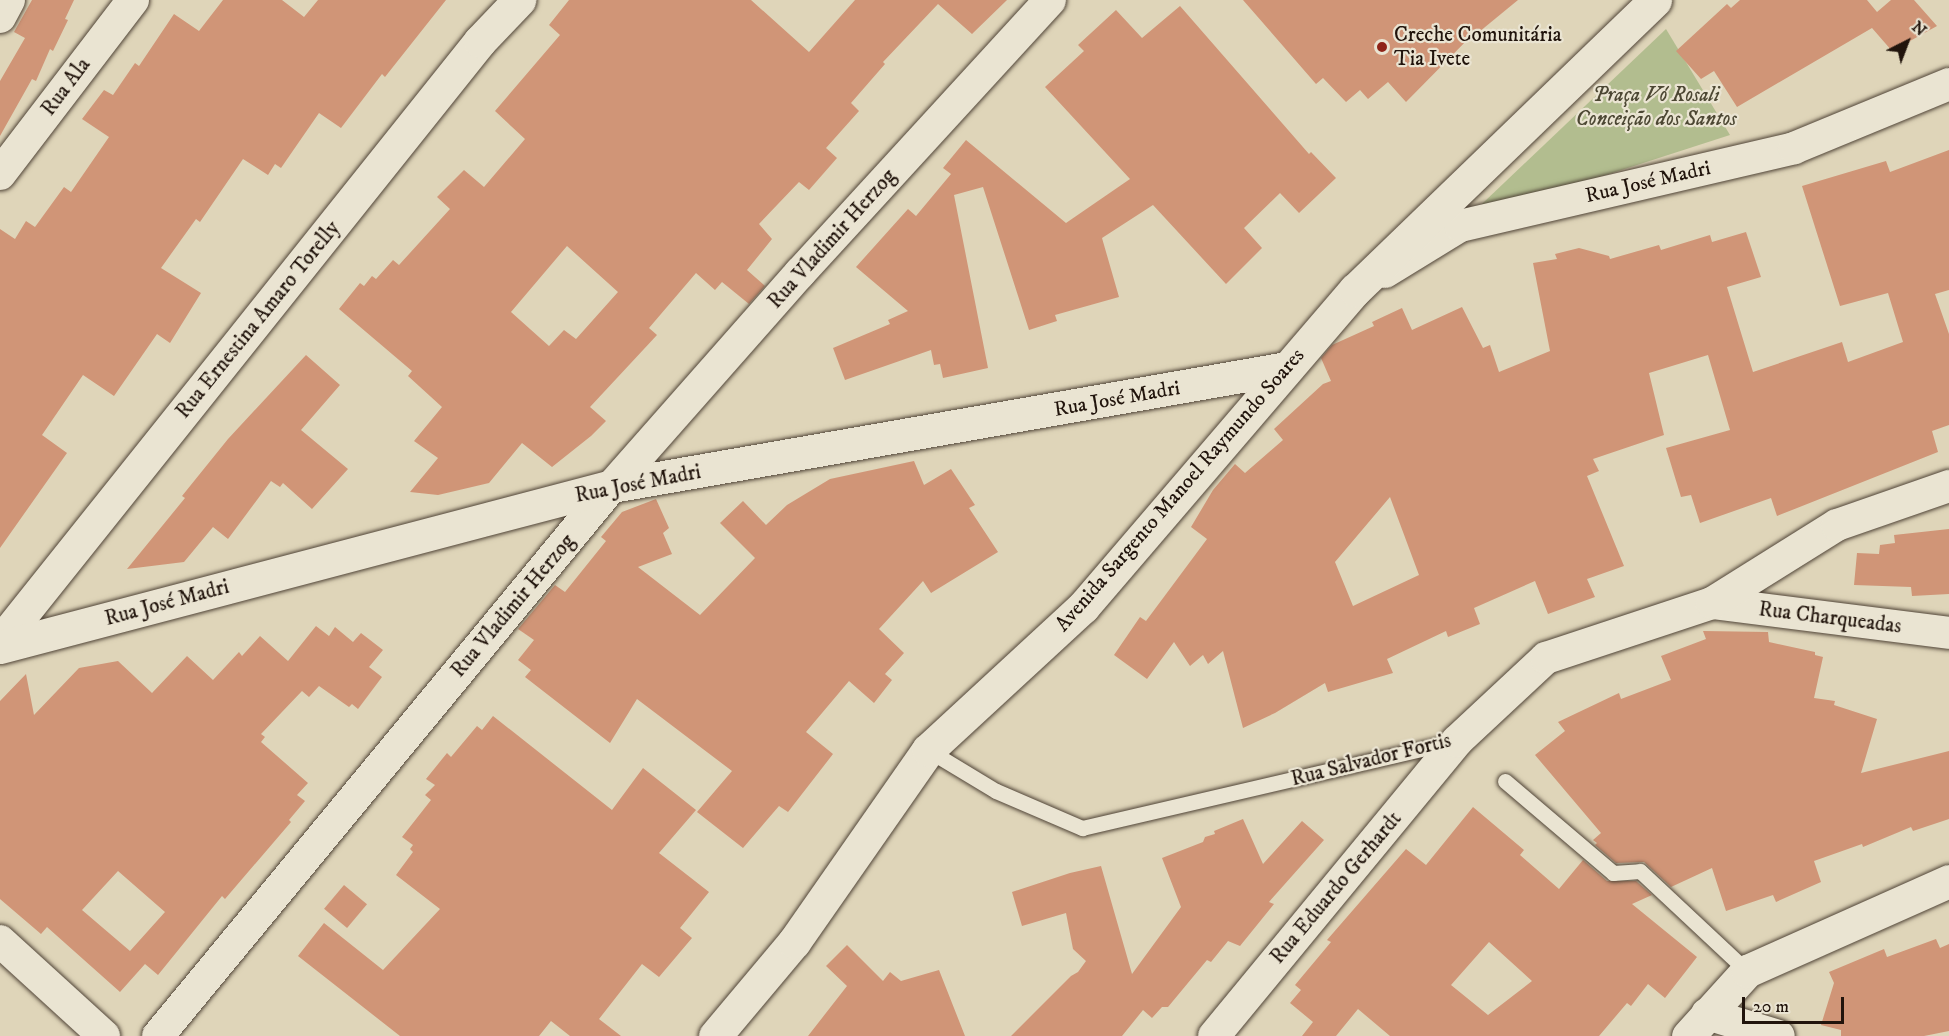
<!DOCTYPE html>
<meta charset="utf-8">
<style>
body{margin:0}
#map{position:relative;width:1949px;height:1036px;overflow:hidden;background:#dfd5b9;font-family:"IM FELL DW Pica",serif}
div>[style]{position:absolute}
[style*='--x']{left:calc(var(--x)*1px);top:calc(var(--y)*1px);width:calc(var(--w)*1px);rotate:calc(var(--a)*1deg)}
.green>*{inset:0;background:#b2bd8f}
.building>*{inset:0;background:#d09577;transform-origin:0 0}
.roads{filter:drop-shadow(0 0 2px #504437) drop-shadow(0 0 2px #504437)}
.service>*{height:15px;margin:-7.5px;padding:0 7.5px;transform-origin:7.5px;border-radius:7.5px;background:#eae4d2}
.minor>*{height:32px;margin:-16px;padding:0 16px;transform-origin:16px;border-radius:16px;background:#eae4d2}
.tertiary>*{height:33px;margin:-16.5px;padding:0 16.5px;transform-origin:16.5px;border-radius:16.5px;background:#eae4d2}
.dots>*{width:16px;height:16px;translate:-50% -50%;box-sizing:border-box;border:3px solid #eae4d2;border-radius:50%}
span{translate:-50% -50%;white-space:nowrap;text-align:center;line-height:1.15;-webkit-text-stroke:4.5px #eae4d2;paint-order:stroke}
.poi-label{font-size:21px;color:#21140c}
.left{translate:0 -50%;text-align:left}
.street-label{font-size:21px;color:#21140c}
.park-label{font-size:21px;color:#4c4733;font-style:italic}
.north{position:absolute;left:1877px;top:12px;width:60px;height:60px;-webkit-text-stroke:4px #eae4d2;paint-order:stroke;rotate:42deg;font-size:16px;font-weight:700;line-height:24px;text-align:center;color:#21140c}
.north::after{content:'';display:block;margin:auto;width:21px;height:27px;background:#21140c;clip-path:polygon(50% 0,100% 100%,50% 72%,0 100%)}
.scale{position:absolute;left:1742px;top:997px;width:102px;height:27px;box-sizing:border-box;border:3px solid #21140c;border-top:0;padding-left:8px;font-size:18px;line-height:21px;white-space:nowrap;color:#21140c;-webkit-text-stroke:4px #eae4d2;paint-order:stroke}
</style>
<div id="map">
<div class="green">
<i style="clip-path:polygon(1666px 29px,1730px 135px,1464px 221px)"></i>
</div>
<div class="building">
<i style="clip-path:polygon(32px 0,74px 0,65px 19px,68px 20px,53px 51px,50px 49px,36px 81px,32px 79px,0 136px,0 81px,25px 38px,14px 32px)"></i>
<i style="clip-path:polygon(223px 0,282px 0,304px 17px,318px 0,446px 0,385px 77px,382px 74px,341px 128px,319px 113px,281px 168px,275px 164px,268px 175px,243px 159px,200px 222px,196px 219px,161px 268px,201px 293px,170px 343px,157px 334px,114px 396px,83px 375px,42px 435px,67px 453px,0 548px,0 229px,15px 239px,26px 221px,35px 227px,64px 187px,71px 192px,109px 137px,82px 119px,104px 90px,113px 95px,135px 63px,139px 66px,174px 14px,199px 31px)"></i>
<i style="clip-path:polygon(evenodd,569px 0,751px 0,809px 52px,855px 0,1007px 0,972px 34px,938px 4px,883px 62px,885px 64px,851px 103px,859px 111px,826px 148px,837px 158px,809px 190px,799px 182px,759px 224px,772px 239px,747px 270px,765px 286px,749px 304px,722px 282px,715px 290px,696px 273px,649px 328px,657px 335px,590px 407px,606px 421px,591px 436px,552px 467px,522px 443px,489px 483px,438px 495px,410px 492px,438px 458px,414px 441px,442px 407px,408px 376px,412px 371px,339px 309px,360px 283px,364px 286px,372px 276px,376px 279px,393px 260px,399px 265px,450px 209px,437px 197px,464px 170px,484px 187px,525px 139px,495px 111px,560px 35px,549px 25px,569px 0,567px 246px,618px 292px,576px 339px,564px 330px,549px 346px,511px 312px,567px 246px)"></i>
<i style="clip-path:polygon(1243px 0,1518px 0,1479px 32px,1477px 30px,1406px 102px,1388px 82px,1368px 99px,1360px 90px,1346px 102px,1323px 78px,1316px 84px)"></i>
<i style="clip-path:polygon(1740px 0,1867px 0,1877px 12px,1891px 0,1914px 0,1937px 26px,1892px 51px,1872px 28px,1737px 107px,1714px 71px,1701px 79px,1676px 51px,1727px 4px,1731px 8px)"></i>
<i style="clip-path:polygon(1180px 6px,1309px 154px,1311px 152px,1336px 178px,1299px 213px,1280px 193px,1244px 228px,1262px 248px,1226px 284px,1153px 205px,1102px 238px,1119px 297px,1055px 315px,1057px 321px,1029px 330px,983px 187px,954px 195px,988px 368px,943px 378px,940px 364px,934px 365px,931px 350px,845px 380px,833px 348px,890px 324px,888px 320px,908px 311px,856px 267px,908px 209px,916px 216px,951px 174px,943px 168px,966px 140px,1066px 223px,1130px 179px,1045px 87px,1084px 51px,1078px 45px,1116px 10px,1142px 38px)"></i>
<i style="clip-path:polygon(evenodd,1949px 150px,1949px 290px,1935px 294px,1949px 334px,1949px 425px,1932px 431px,1938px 452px,1777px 516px,1771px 498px,1700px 523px,1691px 495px,1681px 497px,1666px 448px,1730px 430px,1708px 355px,1649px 373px,1664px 435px,1593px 459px,1599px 471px,1587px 476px,1624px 566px,1587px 579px,1595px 597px,1548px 614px,1535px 581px,1474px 608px,1480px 624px,1448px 637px,1446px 631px,1387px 659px,1393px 673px,1328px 692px,1325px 683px,1275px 713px,1243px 728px,1223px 651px,1208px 664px,1203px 655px,1190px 666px,1174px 642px,1147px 679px,1114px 655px,1140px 617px,1146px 621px,1207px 539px,1191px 527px,1213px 490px,1235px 464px,1245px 473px,1283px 440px,1274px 429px,1323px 384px,1331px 381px,1321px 358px,1332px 345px,1374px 326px,1372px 322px,1402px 308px,1412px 330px,1462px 307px,1483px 348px,1490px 345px,1499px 372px,1550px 351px,1533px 263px,1557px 259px,1555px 254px,1579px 248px,1609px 256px,1610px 259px,1659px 245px,1661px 250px,1710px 235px,1712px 242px,1746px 232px,1761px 277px,1727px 287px,1753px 372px,1842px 342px,1848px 362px,1903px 342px,1888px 293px,1840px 306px,1802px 186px,1886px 161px,1890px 172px,1949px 150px,1390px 497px,1419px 575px,1353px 606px,1335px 562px,1390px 497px)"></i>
<i style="clip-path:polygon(306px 355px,340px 385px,301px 430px,348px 469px,312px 509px,283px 483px,280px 487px,271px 481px,228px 539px,213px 527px,184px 562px,127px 569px,185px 498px,182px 496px,228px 439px)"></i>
<i style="clip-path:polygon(914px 461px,924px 485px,951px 469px,975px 505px,969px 508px,998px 552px,931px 593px,923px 581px,879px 629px,904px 653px,885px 674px,892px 680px,874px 703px,849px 681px,806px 732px,833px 754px,788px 812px,779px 806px,743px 848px,697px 812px,732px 771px,637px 699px,610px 743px,525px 677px,531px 670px,518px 660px,534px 640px,518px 629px,555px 585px,565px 592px,606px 541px,601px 537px,622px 512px,656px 499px,669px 528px,663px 533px,672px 554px,638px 567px,700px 615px,755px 558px,720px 523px,743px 501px,766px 525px,787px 505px,830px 479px)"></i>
<i style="clip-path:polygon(1949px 529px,1949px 594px,1912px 596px,1911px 587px,1854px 585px,1857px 553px,1879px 554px,1880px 545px,1895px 543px,1894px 535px)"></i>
<i style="clip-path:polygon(evenodd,316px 626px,329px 636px,335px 627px,353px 642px,361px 633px,383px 650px,369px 667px,382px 677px,358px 709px,352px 704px,349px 707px,319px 686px,309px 697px,302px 691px,261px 734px,265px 737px,261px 742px,308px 783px,297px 795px,305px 801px,289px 820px,291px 822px,225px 899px,222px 896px,158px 975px,145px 964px,120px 992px,47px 927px,41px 934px,0 899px,0 701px,26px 674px,34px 715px,79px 668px,118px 661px,152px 693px,187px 656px,213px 680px,239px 652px,242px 656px,260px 636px,288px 661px,316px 626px,118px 871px,165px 912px,130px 951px,82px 910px,118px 871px)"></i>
<i style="clip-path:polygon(1703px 631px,1768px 632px,1769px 642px,1815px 652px,1815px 655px,1823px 657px,1814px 698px,1835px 701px,1834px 705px,1877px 719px,1861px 773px,1949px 751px,1949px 819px,1913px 831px,1911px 827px,1863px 847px,1862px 844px,1814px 861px,1821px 882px,1776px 902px,1773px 895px,1726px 911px,1712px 868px,1671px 887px,1644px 862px,1616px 863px,1595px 845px,1597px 843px,1593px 840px,1601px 833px,1535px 755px,1565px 731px,1558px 722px,1619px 693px,1621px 699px,1671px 680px,1661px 656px,1706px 639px)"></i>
<i style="clip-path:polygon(493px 716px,612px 810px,643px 768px,696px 810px,659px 853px,709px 892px,680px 928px,692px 938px,659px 977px,642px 964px,599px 1019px,621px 1036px,570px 1036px,551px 1021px,539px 1036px,400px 1036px,298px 956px,324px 923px,383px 970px,440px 909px,396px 875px,413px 852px,410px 849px,413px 845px,402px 837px,431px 800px,425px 795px,435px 785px,426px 779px,447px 753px,451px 757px,477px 726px,482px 730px)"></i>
<i style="clip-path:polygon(evenodd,1473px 807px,1524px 850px,1520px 855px,1559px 889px,1583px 860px,1607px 881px,1636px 881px,1652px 895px,1632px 904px,1697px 957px,1665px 998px,1648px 984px,1631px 1006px,1627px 1003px,1599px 1036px,1390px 1036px,1358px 1009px,1336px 1036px,1302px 1036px,1313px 1022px,1290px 1003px,1301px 990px,1295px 985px,1331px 942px,1327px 940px,1406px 849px,1426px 865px,1473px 807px,1489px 942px,1532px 981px,1488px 1015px,1451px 985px,1489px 942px)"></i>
<i style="clip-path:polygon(1243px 819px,1263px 864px,1302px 821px,1324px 840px,1269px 902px,1274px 904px,1240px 946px,1228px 941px,1211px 962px,1207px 960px,1168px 1007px,1162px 1007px,1152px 1018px,1143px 1010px,1122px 1036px,1011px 1036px,1071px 976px,1078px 972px,1086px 961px,1073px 949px,1066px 913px,1022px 926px,1012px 892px,1070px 873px,1101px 866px,1132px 974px,1181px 907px,1162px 858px,1203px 842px,1205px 837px,1215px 834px,1214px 831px)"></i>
<i style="left:344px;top:885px;width:30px;height:31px;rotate:40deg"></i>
<i style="clip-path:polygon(1936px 939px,1940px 948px,1949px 944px,1949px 1031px,1924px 1036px,1841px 1036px,1841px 1030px,1821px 1025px,1834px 983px,1829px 972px,1884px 949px,1887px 957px)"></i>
<i style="clip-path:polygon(847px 945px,883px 981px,890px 972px,901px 981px,939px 970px,965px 1036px,808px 1036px,847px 986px,826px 966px)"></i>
</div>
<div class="roads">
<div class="service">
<i style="--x:928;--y:750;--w:79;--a:31.1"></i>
<i style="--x:996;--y:791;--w:94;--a:23.3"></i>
<i style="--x:1082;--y:828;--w:380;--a:-13.1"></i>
<i style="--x:1505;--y:781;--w:142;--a:40.4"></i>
<i style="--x:1613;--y:873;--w:27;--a:-4"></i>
<i style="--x:1640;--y:871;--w:146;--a:43.1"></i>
</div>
<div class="minor">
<i style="--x:0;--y:17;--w:19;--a:-62"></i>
<i style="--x:0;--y:174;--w:219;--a:-52.6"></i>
<i style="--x:1385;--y:272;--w:88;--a:-31.5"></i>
<i style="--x:1460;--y:226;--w:343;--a:-13.1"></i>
<i style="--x:1794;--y:148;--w:168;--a:-22.4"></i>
<i style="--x:1712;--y:603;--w:239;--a:7.2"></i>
<i style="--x:0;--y:941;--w:141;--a:42.4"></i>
<i style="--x:1707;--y:1014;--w:75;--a:17"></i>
<i style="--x:158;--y:1036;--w:713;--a:-50.46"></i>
<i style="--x:612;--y:486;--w:284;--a:-48.6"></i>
<i style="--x:800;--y:273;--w:370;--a:-47.5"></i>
<i style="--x:1214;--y:1036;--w:382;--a:-50.5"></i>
<i style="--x:1457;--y:741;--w:122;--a:-43"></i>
<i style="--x:1546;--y:658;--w:175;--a:-18.3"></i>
<i style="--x:1712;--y:603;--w:147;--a:-32"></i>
<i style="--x:1837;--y:525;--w:119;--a:-19.2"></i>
</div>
<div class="tertiary">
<i style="--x:0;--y:642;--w:769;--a:-51.39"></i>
<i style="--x:480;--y:41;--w:57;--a:-46.4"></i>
<i style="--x:0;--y:647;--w:633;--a:-14.74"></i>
<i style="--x:612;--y:486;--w:685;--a:-9.92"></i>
<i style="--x:715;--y:1036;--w:123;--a:-50"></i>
<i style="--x:794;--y:942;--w:234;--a:-55.1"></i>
<i style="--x:928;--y:750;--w:211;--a:-42.7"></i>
<i style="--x:1083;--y:607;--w:418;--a:-49.4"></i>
<i style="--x:1355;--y:290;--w:417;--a:-44"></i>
<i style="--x:1688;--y:1036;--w:88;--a:-47.8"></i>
<i style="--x:1747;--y:971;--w:221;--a:-24"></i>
</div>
</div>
<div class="dots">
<i style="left:1382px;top:47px;background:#8f2418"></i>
</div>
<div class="poi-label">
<span class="left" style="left:1394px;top:47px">Creche Comunitária<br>Tia Ivete</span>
</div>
<div class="street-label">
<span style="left:66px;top:87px;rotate:-53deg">Rua Ala</span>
<span style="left:1648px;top:182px;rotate:-13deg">Rua José Madri</span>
<span style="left:832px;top:239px;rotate:-48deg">Rua Vladimir Herzog</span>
<span style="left:258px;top:320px;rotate:-51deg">Rua Ernestina Amaro Torelly</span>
<span style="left:1117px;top:399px;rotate:-10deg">Rua José Madri</span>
<span style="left:638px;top:484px;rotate:-11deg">Rua José Madri</span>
<span style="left:1180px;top:490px;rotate:-49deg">Avenida Sargento Manoel Raymundo Soares</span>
<span style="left:167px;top:603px;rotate:-15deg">Rua José Madri</span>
<span style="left:513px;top:606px;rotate:-50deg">Rua Vladimir Herzog</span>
<span style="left:1830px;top:618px;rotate:7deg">Rua Charqueadas</span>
<span style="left:1371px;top:760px;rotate:-14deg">Rua Salvador Fortis</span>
<span style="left:1336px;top:888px;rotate:-50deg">Rua Eduardo Gerhardt</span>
</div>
<div class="park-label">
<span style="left:1656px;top:107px">Praça Vó Rosali<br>Conceição dos Santos</span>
</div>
<div class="north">N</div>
<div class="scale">20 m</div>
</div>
